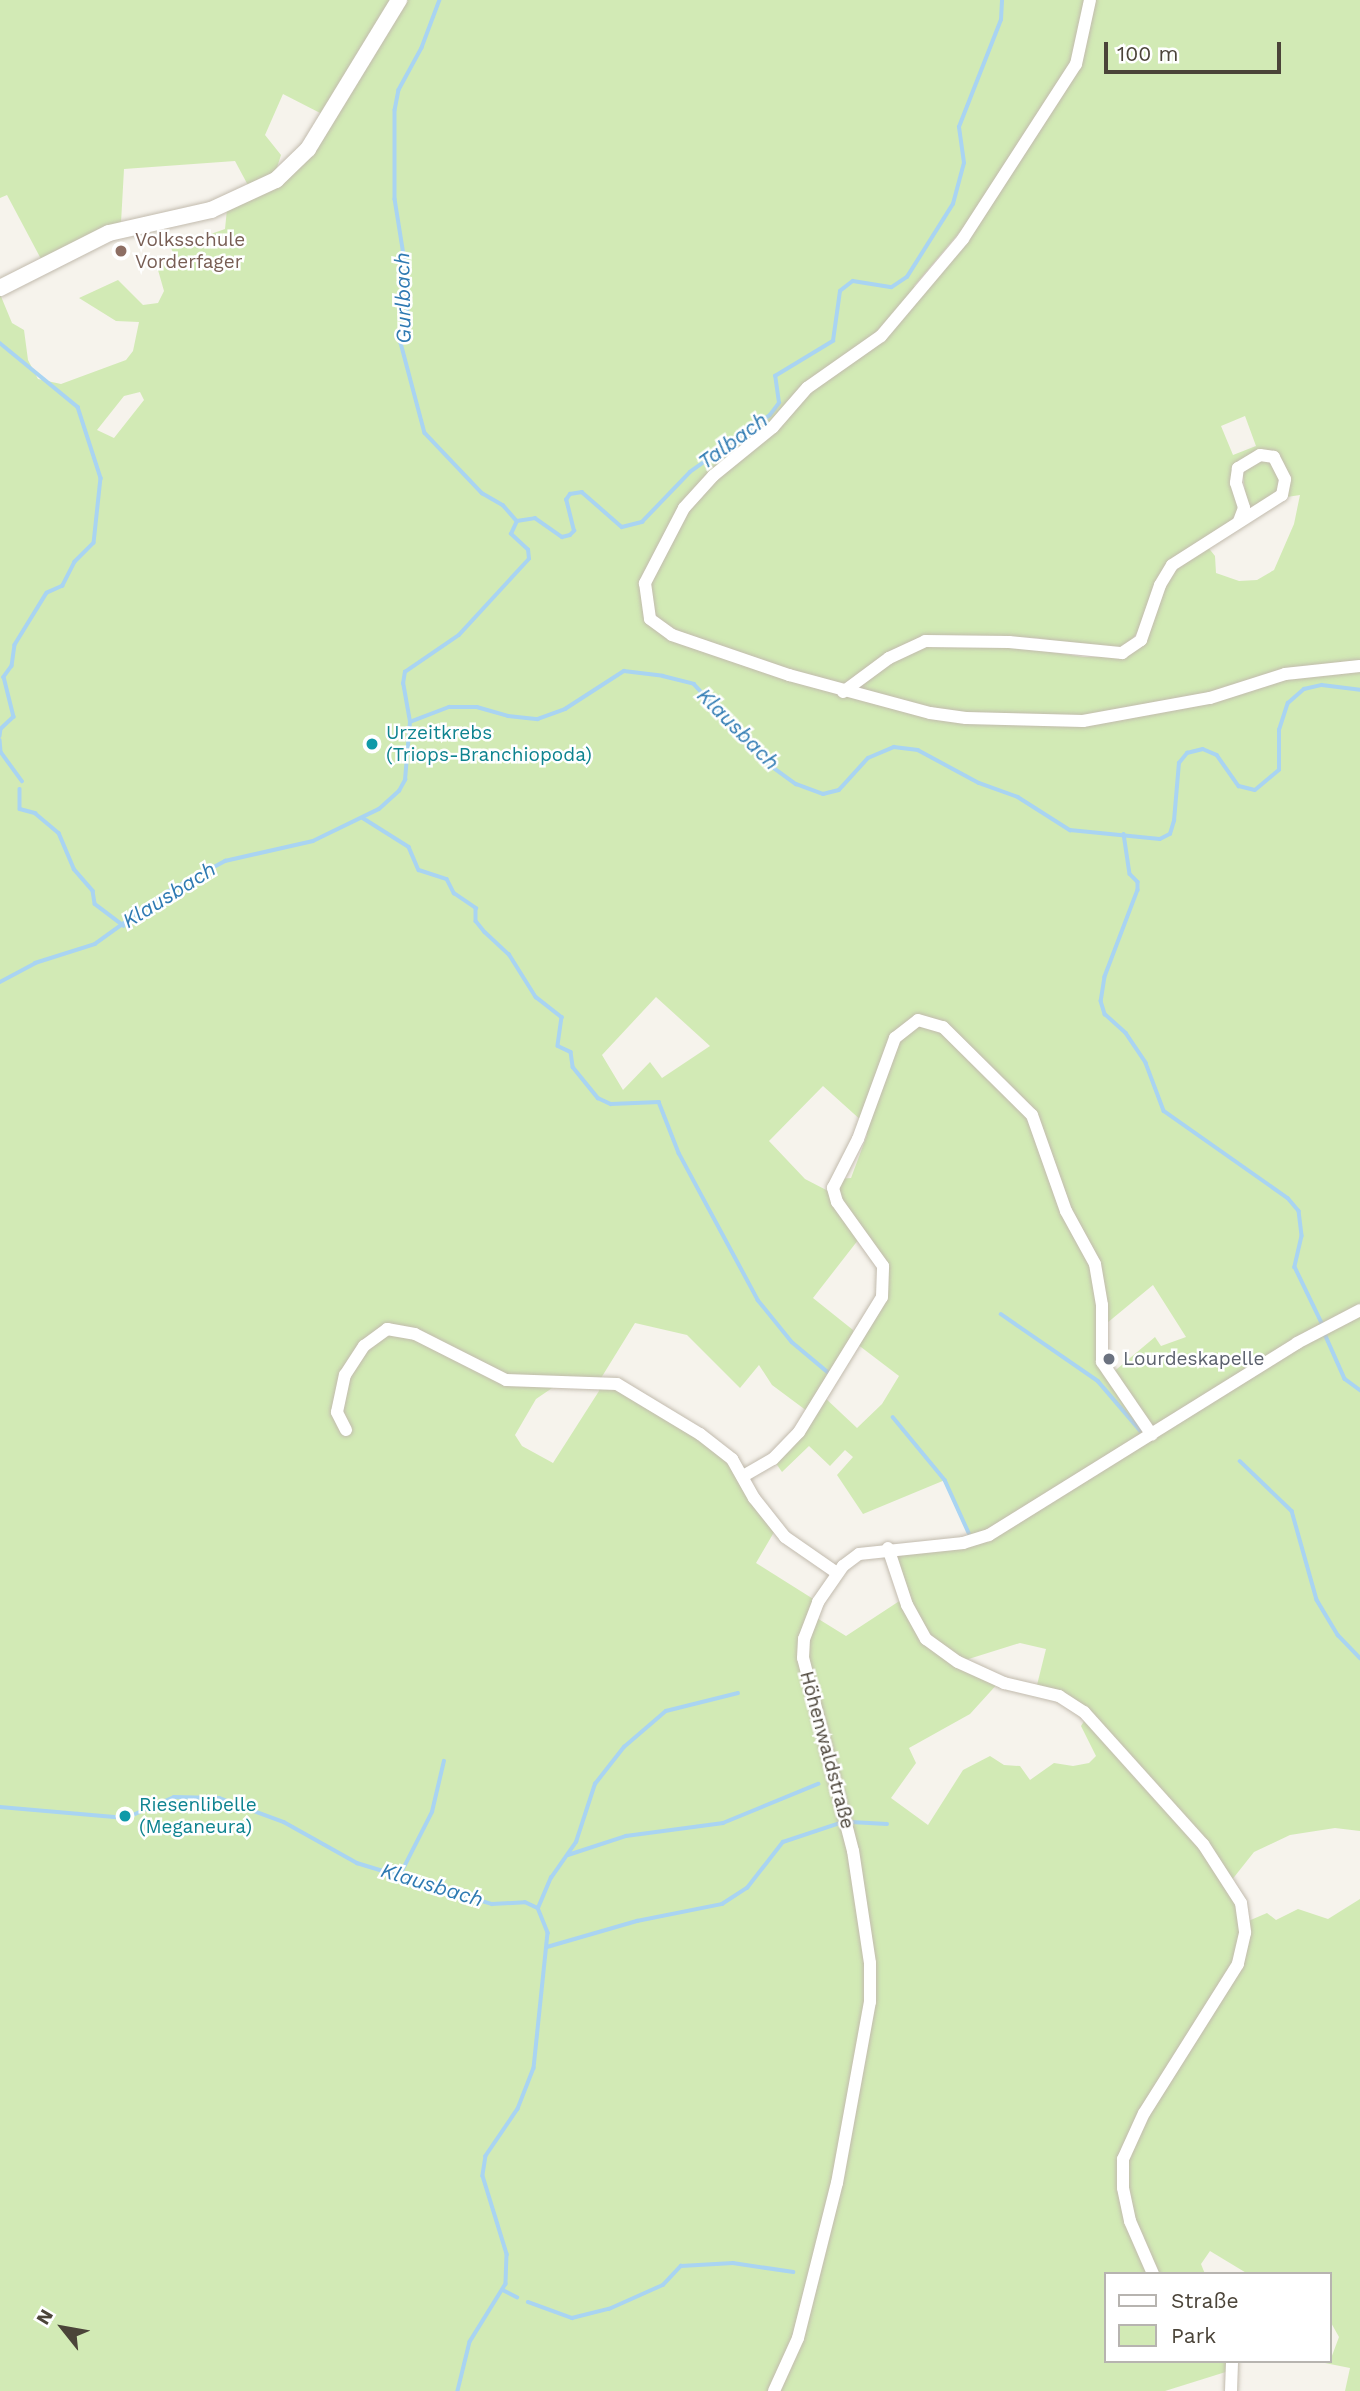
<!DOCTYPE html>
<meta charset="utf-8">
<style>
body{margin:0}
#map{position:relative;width:1360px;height:2391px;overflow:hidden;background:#f6f3ec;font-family:"Work Sans",sans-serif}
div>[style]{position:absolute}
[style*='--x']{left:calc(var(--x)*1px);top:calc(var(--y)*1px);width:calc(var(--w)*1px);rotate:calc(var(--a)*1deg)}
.green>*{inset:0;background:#d2eab5}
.stream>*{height:3.5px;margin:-1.75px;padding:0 1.75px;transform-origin:1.75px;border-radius:1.75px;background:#a9d4f2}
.roads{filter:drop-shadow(0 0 2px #c2bbae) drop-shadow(0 0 2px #c2bbae)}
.minor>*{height:12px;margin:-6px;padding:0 6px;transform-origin:6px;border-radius:6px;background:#fff}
.tertiary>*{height:16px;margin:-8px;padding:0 8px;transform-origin:8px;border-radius:8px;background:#fff}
.dots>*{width:19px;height:19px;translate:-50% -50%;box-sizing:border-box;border:4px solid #fff;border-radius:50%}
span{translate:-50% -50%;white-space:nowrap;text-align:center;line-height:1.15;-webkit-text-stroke:5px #fff;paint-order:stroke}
.education-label{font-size:19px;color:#785e54}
.left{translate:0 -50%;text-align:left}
.culture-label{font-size:19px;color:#0d838f}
.worship-label{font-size:19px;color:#5b616d}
.street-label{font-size:19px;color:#4b4439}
.water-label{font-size:21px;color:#2e7ab2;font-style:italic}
.legend{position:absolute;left:1104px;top:2272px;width:228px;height:91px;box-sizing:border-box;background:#fff;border:2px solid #b7b4b0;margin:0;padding:9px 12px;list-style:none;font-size:21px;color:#4b4439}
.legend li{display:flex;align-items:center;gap:14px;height:35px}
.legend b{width:35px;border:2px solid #b7b4b0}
.north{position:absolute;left:28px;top:2293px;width:70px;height:70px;-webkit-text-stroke:5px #fff;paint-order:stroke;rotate:301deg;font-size:19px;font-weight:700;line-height:28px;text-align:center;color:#4b4439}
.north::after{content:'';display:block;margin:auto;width:24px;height:32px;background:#4b4439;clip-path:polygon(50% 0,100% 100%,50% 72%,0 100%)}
.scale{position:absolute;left:1104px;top:42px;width:177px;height:32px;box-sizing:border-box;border:4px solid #4b4439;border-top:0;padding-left:9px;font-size:21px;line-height:24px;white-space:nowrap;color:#4b4439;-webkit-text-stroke:5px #fff;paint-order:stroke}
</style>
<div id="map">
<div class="green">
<i style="clip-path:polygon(0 0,394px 0,324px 115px,283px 94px,265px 135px,281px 155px,274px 177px,250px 189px,235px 161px,124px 169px,121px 223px,41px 259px,7px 195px,0 198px)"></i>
<i style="clip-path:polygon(evenodd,407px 0,1085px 0,1079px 43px,1064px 78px,980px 208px,914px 286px,921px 290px,964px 245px,1079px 69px,1093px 0,1360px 0,1360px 1831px,1335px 1828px,1290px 1835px,1254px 1852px,1231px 1881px,1246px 1922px,1267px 1913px,1276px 1920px,1298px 1909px,1328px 1919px,1360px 1899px,1360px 2391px,1345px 2391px,1350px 2368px,1325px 2363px,1330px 2361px,1339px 2337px,1330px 2321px,1330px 2274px,1248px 2274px,1210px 2251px,1201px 2264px,1205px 2274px,1106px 2274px,1106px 2361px,1232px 2361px,1232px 2370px,1165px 2391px,0 2391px,0 294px,12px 323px,24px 330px,28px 360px,38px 379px,61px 384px,126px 360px,133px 351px,139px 322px,116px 321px,79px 298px,118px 280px,143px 305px,158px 303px,164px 291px,156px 263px,174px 255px,171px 248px,225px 229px,227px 209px,261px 195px,316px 151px,407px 0,140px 392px,144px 400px,114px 438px,97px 430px,124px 396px,140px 392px,407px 0,1245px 416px,1256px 446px,1233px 455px,1221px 426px,1245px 416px,407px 0,1267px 450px,1284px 463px,1287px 497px,1300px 495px,1294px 524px,1274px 570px,1257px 580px,1239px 581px,1216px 573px,1215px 556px,1207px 546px,1170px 572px,1143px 639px,1132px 653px,1121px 657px,1084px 657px,1004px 645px,927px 644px,905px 652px,845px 696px,683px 642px,672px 631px,842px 688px,898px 648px,935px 635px,1038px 638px,1088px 649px,1125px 648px,1141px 628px,1167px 565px,1235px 519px,1240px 511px,1233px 483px,1239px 460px,1267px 450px,407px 0,677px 510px,684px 514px,652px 574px,647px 567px,677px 510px,407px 0,656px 997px,710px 1046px,662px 1078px,650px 1062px,623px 1090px,602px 1055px,656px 997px,407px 0,823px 1086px,863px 1122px,867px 1135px,851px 1178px,836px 1179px,832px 1193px,805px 1179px,769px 1141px,823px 1086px,407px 0,862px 1235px,883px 1266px,885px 1284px,876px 1311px,857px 1343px,853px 1330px,813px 1298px,862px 1235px,407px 0,1153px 1285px,1186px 1337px,1161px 1346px,1155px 1337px,1111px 1374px,1101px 1357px,1101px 1328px,1153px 1285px,407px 0,635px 1323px,687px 1335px,740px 1388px,759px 1365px,772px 1385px,811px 1414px,773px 1459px,782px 1472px,809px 1446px,830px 1466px,845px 1450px,853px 1457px,837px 1475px,863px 1514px,945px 1480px,973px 1541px,888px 1548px,904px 1598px,846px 1636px,812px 1615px,818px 1602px,756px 1563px,777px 1527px,754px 1498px,737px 1463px,700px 1434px,630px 1390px,598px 1383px,635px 1323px,407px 0,857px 1344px,899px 1376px,882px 1404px,857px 1428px,823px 1396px,857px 1344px,407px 0,558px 1384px,598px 1384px,599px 1391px,553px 1463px,522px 1446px,515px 1435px,536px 1399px,558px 1384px,407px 0,1020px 1643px,1046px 1649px,1036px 1689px,1060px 1696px,1088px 1715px,1081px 1726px,1096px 1756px,1089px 1763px,1073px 1766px,1054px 1763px,1030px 1780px,1020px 1766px,1004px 1765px,990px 1756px,963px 1770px,928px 1825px,891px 1798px,916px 1763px,909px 1748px,970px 1714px,1000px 1681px,959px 1662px,1020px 1643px)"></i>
<i style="clip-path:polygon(1264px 458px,1278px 467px,1281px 490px,1248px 513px,1242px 468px)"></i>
</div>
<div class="stream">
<i style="--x:440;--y:0;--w:51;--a:110.6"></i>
<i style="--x:422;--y:48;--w:48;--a:118.7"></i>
<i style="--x:399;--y:90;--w:20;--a:101"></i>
<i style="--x:395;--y:110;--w:89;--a:90"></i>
<i style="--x:395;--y:199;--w:76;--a:80.9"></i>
<i style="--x:407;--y:274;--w:49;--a:88.8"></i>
<i style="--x:408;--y:323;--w:21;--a:109"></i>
<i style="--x:401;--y:343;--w:93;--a:75.1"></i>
<i style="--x:425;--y:433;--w:83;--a:46.5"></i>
<i style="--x:482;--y:493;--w:24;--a:30"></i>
<i style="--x:503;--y:505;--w:21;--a:49"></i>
<i style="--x:0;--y:343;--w:101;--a:39.4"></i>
<i style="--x:78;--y:407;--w:75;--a:72.1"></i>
<i style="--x:101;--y:478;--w:65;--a:96.1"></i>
<i style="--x:94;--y:543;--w:27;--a:135"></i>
<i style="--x:75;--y:562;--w:27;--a:117"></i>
<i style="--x:63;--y:586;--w:17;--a:156"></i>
<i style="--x:47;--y:593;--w:61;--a:121.6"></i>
<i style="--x:15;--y:645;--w:21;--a:98"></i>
<i style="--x:12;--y:666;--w:14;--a:126"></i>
<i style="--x:4;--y:677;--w:41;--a:76"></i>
<i style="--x:14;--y:717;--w:18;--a:137"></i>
<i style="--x:1;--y:729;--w:7;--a:98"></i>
<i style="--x:410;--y:722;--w:39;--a:-100"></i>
<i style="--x:403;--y:684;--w:12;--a:-81"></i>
<i style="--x:405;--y:672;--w:65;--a:-34.4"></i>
<i style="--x:459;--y:635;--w:103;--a:-47.4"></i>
<i style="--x:529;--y:559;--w:9;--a:-96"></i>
<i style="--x:528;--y:550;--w:23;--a:-137"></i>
<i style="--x:511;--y:534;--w:14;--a:-65"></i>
<i style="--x:517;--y:521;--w:18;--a:-9"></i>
<i style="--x:535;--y:518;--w:33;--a:35"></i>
<i style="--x:562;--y:537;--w:8;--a:-14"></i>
<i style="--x:570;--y:535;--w:6;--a:-45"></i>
<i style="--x:574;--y:531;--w:32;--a:-104"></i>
<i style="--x:566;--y:500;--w:7;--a:-56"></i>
<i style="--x:570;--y:494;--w:12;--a:-9"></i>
<i style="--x:582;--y:492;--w:53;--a:41.2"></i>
<i style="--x:622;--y:527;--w:21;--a:-14"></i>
<i style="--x:642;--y:522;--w:69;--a:-46.2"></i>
<i style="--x:690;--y:472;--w:98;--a:-35.5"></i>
<i style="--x:770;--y:415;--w:15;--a:-53"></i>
<i style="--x:779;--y:403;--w:27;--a:-98"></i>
<i style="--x:775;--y:376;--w:68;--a:-31.1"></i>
<i style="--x:833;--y:341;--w:50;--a:-82"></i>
<i style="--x:840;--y:291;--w:16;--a:-38"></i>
<i style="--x:853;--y:281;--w:39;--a:9"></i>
<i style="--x:892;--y:287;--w:18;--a:-34"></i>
<i style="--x:907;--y:277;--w:86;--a:-57.8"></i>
<i style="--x:953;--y:204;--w:42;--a:-75"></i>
<i style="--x:964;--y:163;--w:36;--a:-98"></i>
<i style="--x:959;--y:127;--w:115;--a:-68.6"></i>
<i style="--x:1001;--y:20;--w:20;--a:-87"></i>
<i style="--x:0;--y:740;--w:12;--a:85"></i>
<i style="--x:1;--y:752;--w:36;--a:54"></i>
<i style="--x:20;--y:789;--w:20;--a:90"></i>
<i style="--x:20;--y:809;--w:16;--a:15"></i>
<i style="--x:35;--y:813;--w:31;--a:40"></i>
<i style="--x:59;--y:833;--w:39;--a:67"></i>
<i style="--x:74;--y:869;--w:29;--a:49"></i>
<i style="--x:93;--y:891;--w:13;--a:81"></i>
<i style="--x:95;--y:904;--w:36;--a:37"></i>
<i style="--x:363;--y:818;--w:54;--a:32.2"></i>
<i style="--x:409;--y:847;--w:25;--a:67"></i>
<i style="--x:419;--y:870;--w:29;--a:18"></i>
<i style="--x:447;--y:879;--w:16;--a:63"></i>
<i style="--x:454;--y:893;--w:27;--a:34"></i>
<i style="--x:476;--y:908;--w:13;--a:90"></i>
<i style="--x:476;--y:921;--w:14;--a:51"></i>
<i style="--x:485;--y:932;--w:33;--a:43"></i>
<i style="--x:509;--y:954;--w:51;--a:57.9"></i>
<i style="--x:536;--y:997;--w:33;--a:38"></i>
<i style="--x:562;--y:1017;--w:29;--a:98"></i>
<i style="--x:558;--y:1046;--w:14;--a:25"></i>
<i style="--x:571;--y:1052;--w:15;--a:82"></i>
<i style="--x:573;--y:1067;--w:40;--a:51"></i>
<i style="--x:598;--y:1098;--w:14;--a:25"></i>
<i style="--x:611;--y:1104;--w:48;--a:-2.4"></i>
<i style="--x:659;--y:1102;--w:55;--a:68.6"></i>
<i style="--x:679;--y:1153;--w:167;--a:61.7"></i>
<i style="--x:758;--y:1300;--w:54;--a:51"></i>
<i style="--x:792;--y:1342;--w:48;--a:40"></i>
<i style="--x:1124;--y:834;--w:40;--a:81.5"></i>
<i style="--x:1130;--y:874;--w:11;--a:45"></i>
<i style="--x:1138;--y:882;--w:8;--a:90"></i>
<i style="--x:1138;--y:890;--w:93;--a:110.8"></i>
<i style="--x:1105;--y:977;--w:24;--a:99"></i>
<i style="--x:1101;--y:1001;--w:14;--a:73"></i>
<i style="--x:1105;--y:1014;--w:28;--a:42"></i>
<i style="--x:1126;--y:1033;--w:36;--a:56"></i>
<i style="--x:1146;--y:1063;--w:51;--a:69.4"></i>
<i style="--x:1164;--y:1111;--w:151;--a:35.1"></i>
<i style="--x:1288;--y:1198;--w:17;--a:50"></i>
<i style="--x:1299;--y:1211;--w:25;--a:83"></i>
<i style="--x:1302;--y:1236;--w:32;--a:103"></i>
<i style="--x:1295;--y:1267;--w:62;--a:64.3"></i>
<i style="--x:0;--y:982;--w:40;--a:-28"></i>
<i style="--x:35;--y:963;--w:63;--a:-17.6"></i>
<i style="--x:95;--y:944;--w:89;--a:-35.8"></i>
<i style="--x:167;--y:892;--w:66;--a:-28.1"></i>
<i style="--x:225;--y:861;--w:90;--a:-12.8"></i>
<i style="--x:313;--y:841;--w:73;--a:-25.9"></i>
<i style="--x:379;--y:809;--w:27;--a:-42"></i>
<i style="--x:399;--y:791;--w:13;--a:-61"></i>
<i style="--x:405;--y:780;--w:58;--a:-85.1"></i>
<i style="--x:410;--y:722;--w:42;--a:-21"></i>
<i style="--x:449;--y:707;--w:28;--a:0"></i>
<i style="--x:477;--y:707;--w:32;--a:16"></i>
<i style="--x:508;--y:716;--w:30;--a:6"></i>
<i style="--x:538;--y:719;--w:29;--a:-20"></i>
<i style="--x:565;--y:709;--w:70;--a:-32.8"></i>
<i style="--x:624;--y:671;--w:39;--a:7"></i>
<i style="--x:663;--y:676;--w:32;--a:14"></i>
<i style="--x:694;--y:684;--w:108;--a:47.3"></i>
<i style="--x:767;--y:763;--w:36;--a:36"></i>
<i style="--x:796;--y:784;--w:29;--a:20"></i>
<i style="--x:823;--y:794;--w:16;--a:-14"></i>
<i style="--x:839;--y:790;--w:43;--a:-47.8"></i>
<i style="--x:868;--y:758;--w:28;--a:-23"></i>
<i style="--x:894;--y:747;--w:24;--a:7"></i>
<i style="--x:918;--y:750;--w:69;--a:28.4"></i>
<i style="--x:979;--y:783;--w:41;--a:19.7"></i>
<i style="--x:1018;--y:797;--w:62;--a:32.4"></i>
<i style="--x:1070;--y:830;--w:90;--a:5.7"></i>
<i style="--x:1160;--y:839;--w:11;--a:-27"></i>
<i style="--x:1170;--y:834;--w:14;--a:-73"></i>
<i style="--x:1174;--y:821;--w:58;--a:-85.1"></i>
<i style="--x:1179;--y:763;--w:13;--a:-51"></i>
<i style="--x:1187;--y:753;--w:16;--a:-14"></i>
<i style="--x:1203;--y:749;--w:15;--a:23"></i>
<i style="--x:1217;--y:755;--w:38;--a:55"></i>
<i style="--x:1239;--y:786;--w:16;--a:14"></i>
<i style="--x:1255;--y:790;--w:31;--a:-40"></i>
<i style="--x:1279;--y:770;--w:40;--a:-90"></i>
<i style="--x:1279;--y:730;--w:28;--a:-72"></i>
<i style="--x:1288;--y:703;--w:21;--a:-41"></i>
<i style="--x:1304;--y:689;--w:18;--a:-13"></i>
<i style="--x:1322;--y:685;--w:38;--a:7"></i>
<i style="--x:1001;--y:1314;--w:118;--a:34.6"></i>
<i style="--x:1098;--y:1381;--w:65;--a:49.4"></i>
<i style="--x:1325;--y:1334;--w:49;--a:66"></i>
<i style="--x:1345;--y:1379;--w:19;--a:36"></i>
<i style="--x:893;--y:1417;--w:82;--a:50.5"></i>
<i style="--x:945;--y:1480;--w:58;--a:65.6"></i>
<i style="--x:1240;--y:1461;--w:72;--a:43.9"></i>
<i style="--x:1292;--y:1511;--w:92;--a:74.3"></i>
<i style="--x:1317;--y:1600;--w:41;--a:59"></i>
<i style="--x:1338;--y:1635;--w:32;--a:46"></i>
<i style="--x:0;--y:1807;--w:126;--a:5"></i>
<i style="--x:126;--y:1818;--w:52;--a:-23.6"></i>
<i style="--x:174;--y:1797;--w:45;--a:1.3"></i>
<i style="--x:219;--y:1798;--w:69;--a:20.3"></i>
<i style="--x:284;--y:1822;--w:84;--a:29.3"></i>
<i style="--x:357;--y:1863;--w:141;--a:16.9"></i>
<i style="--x:492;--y:1904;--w:33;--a:-3"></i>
<i style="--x:525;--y:1902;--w:14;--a:25"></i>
<i style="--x:538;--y:1908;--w:27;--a:68"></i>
<i style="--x:548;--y:1933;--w:136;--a:95.9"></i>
<i style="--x:534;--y:2068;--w:44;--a:111.3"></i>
<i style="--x:518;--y:2109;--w:57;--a:124.2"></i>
<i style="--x:486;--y:2156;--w:20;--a:99"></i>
<i style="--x:483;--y:2176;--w:82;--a:72.9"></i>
<i style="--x:507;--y:2254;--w:30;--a:92"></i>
<i style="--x:506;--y:2284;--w:68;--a:121.8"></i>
<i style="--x:470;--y:2342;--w:50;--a:103.8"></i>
<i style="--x:851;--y:1822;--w:36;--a:3"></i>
<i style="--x:568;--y:1855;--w:61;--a:-18.1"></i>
<i style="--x:626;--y:1836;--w:98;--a:-7.6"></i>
<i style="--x:723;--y:1823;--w:103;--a:-22.3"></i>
<i style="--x:399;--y:1877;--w:73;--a:-63.1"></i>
<i style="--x:432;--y:1812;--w:52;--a:-76.8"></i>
<i style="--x:538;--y:1908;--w:33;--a:-67"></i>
<i style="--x:551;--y:1878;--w:44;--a:-55.2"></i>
<i style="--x:576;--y:1842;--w:61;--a:-71.9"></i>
<i style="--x:595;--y:1784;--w:47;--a:-51.9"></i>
<i style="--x:624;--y:1747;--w:55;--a:-40.6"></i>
<i style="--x:666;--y:1711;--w:74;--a:-14"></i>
<i style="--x:547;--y:1947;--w:94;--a:-16.1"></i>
<i style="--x:637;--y:1921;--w:87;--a:-11.3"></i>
<i style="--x:722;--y:1904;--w:30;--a:-33"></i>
<i style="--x:747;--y:1888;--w:58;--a:-52"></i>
<i style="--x:783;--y:1842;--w:60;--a:-18.4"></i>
<i style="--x:503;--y:2290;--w:16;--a:27"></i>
<i style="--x:528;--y:2302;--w:47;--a:20"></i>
<i style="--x:572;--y:2318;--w:38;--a:-14"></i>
<i style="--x:609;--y:2309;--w:59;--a:-24"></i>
<i style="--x:663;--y:2285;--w:26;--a:-47"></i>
<i style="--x:681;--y:2266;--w:52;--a:-3.3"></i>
<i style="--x:733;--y:2263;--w:61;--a:8.5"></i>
</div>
<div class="roads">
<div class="minor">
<i style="--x:1090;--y:0;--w:66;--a:102.3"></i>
<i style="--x:1076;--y:64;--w:208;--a:122.9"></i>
<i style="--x:963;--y:239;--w:127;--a:130.2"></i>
<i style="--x:881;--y:336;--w:90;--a:144.9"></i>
<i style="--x:807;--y:388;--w:52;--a:131.1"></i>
<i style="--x:773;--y:427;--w:77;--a:140.8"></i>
<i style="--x:713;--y:476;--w:43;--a:132.2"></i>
<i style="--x:684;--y:508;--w:85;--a:117.5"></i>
<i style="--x:645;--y:583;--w:36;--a:82"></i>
<i style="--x:650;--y:619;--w:27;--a:36"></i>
<i style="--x:672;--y:635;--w:124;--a:18.9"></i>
<i style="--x:789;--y:675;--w:146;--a:15.1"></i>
<i style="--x:930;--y:713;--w:36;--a:8"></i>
<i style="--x:966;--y:718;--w:117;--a:1.5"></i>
<i style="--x:1083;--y:721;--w:129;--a:-10.3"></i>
<i style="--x:1210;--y:698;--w:79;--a:-17.7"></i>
<i style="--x:1285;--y:674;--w:75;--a:-6.1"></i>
<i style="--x:843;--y:692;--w:57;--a:-36.5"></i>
<i style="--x:889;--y:658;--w:40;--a:-25"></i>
<i style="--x:925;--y:641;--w:84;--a:0.7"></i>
<i style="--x:1009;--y:642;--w:114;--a:5.6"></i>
<i style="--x:1122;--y:653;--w:23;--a:-34"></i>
<i style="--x:1141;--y:640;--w:58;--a:-70.9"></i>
<i style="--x:1160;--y:585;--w:23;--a:-59"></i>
<i style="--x:1172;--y:565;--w:130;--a:-32.5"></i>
<i style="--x:1282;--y:495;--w:16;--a:-79"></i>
<i style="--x:1285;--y:479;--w:25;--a:-117"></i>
<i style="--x:1274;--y:457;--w:14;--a:-172"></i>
<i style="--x:1260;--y:455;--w:26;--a:149"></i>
<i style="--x:1238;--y:468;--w:15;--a:98"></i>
<i style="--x:1236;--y:483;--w:26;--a:72"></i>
<i style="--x:1244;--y:508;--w:14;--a:111"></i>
<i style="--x:346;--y:1430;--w:20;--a:-117"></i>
<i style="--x:337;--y:1412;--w:38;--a:-78"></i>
<i style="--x:345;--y:1375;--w:35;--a:-57"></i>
<i style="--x:364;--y:1346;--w:29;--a:-36"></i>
<i style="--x:387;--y:1329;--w:28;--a:10"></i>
<i style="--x:415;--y:1334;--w:102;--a:26.8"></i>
<i style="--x:506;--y:1380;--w:111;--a:2.1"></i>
<i style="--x:617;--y:1384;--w:97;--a:31.1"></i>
<i style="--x:700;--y:1434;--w:41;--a:38"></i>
<i style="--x:732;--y:1459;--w:45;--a:60.6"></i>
<i style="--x:754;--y:1498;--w:50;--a:51.5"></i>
<i style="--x:785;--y:1537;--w:63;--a:34.7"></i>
<i style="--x:745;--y:1475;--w:32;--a:-30"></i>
<i style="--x:773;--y:1459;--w:37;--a:-46"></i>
<i style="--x:799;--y:1432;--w:158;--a:-58.4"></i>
<i style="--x:882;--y:1297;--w:31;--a:-88"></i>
<i style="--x:883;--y:1266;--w:79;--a:-125.7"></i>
<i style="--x:837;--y:1202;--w:15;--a:-106"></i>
<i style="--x:833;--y:1188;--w:55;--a:-63"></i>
<i style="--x:858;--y:1139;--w:108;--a:-69.9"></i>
<i style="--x:895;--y:1038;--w:29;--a:-38"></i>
<i style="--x:918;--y:1020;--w:26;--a:16"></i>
<i style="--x:943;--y:1027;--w:125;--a:44.7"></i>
<i style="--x:1032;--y:1115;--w:102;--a:70.5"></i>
<i style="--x:1066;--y:1211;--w:60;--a:61.3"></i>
<i style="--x:1095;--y:1264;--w:42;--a:80.3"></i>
<i style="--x:1102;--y:1305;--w:57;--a:90"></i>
<i style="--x:1102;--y:1362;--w:88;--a:55.6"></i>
<i style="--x:888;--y:1548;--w:60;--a:71.6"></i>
<i style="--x:907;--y:1605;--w:39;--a:61"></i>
<i style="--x:926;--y:1639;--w:39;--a:36"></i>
<i style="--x:958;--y:1662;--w:51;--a:24.5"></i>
<i style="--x:1004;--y:1683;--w:57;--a:13.3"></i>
<i style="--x:1059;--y:1696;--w:30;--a:33"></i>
<i style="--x:1084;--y:1712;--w:178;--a:48"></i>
<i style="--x:1203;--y:1844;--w:70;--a:57.2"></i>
<i style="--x:1241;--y:1903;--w:30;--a:82"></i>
<i style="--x:1245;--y:1933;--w:32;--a:103"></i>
<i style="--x:1238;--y:1964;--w:176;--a:122.2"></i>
<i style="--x:1144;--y:2113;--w:51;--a:114.5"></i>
<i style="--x:1123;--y:2159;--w:29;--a:90"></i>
<i style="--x:1123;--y:2188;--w:34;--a:78"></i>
<i style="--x:1130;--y:2221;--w:58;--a:66.5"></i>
<i style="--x:774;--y:2391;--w:58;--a:-65.6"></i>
<i style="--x:798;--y:2338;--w:160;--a:-75.9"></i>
<i style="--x:837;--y:2183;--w:184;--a:-79.7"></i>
<i style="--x:870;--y:2002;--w:39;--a:-90"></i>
<i style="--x:870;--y:1963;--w:113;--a:-98.6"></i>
<i style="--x:853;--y:1851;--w:199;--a:-104.5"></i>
<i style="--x:803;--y:1658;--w:19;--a:-87"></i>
<i style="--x:804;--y:1639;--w:40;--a:-69"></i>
<i style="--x:818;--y:1602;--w:44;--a:-55.2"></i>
<i style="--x:843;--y:1566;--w:20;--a:-37"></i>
<i style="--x:859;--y:1554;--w:105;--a:-6"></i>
<i style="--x:963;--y:1543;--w:27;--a:-17"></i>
<i style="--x:989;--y:1535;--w:363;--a:-31.9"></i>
<i style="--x:1297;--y:1343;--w:71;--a:-27.6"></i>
<i style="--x:1231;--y:2391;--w:30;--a:-88"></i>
</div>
<div class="tertiary">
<i style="--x:0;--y:288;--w:122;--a:-26.8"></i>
<i style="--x:109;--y:233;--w:105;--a:-12.7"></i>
<i style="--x:211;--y:210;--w:72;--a:-24.8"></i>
<i style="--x:276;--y:180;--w:45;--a:-44.1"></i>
<i style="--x:308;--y:149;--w:175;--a:-58.6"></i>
</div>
</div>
<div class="dots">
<i style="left:121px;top:251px;background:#8d6e63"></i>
<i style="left:372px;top:744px;background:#0f9aa8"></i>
<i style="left:1109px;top:1359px;background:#6b7280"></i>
<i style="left:125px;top:1816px;background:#0f9aa8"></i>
</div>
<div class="education-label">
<span class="left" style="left:135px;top:251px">Volksschule<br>Vorderfager</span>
</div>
<div class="culture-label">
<span class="left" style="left:386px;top:744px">Urzeitkrebs<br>(Triops-Branchiopoda)</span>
<span class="left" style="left:139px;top:1816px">Riesenlibelle<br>(Meganeura)</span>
</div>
<div class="worship-label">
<span class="left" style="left:1123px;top:1359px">Lourdeskapelle</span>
</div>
<div class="street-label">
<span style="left:827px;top:1750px;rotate:75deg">Höhenwaldstraße</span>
</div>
<div class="water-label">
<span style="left:403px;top:298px;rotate:-91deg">Gurlbach</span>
<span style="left:733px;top:441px;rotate:-36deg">Talbach</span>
<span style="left:738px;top:729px;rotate:45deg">Klausbach</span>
<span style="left:169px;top:895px;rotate:-32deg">Klausbach</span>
<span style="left:432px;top:1885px;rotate:17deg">Klausbach</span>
</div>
<ul class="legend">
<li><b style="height:9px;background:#fff"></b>Straße</li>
<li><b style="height:19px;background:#d2eab5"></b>Park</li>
</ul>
<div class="north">N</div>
<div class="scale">100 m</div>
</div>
